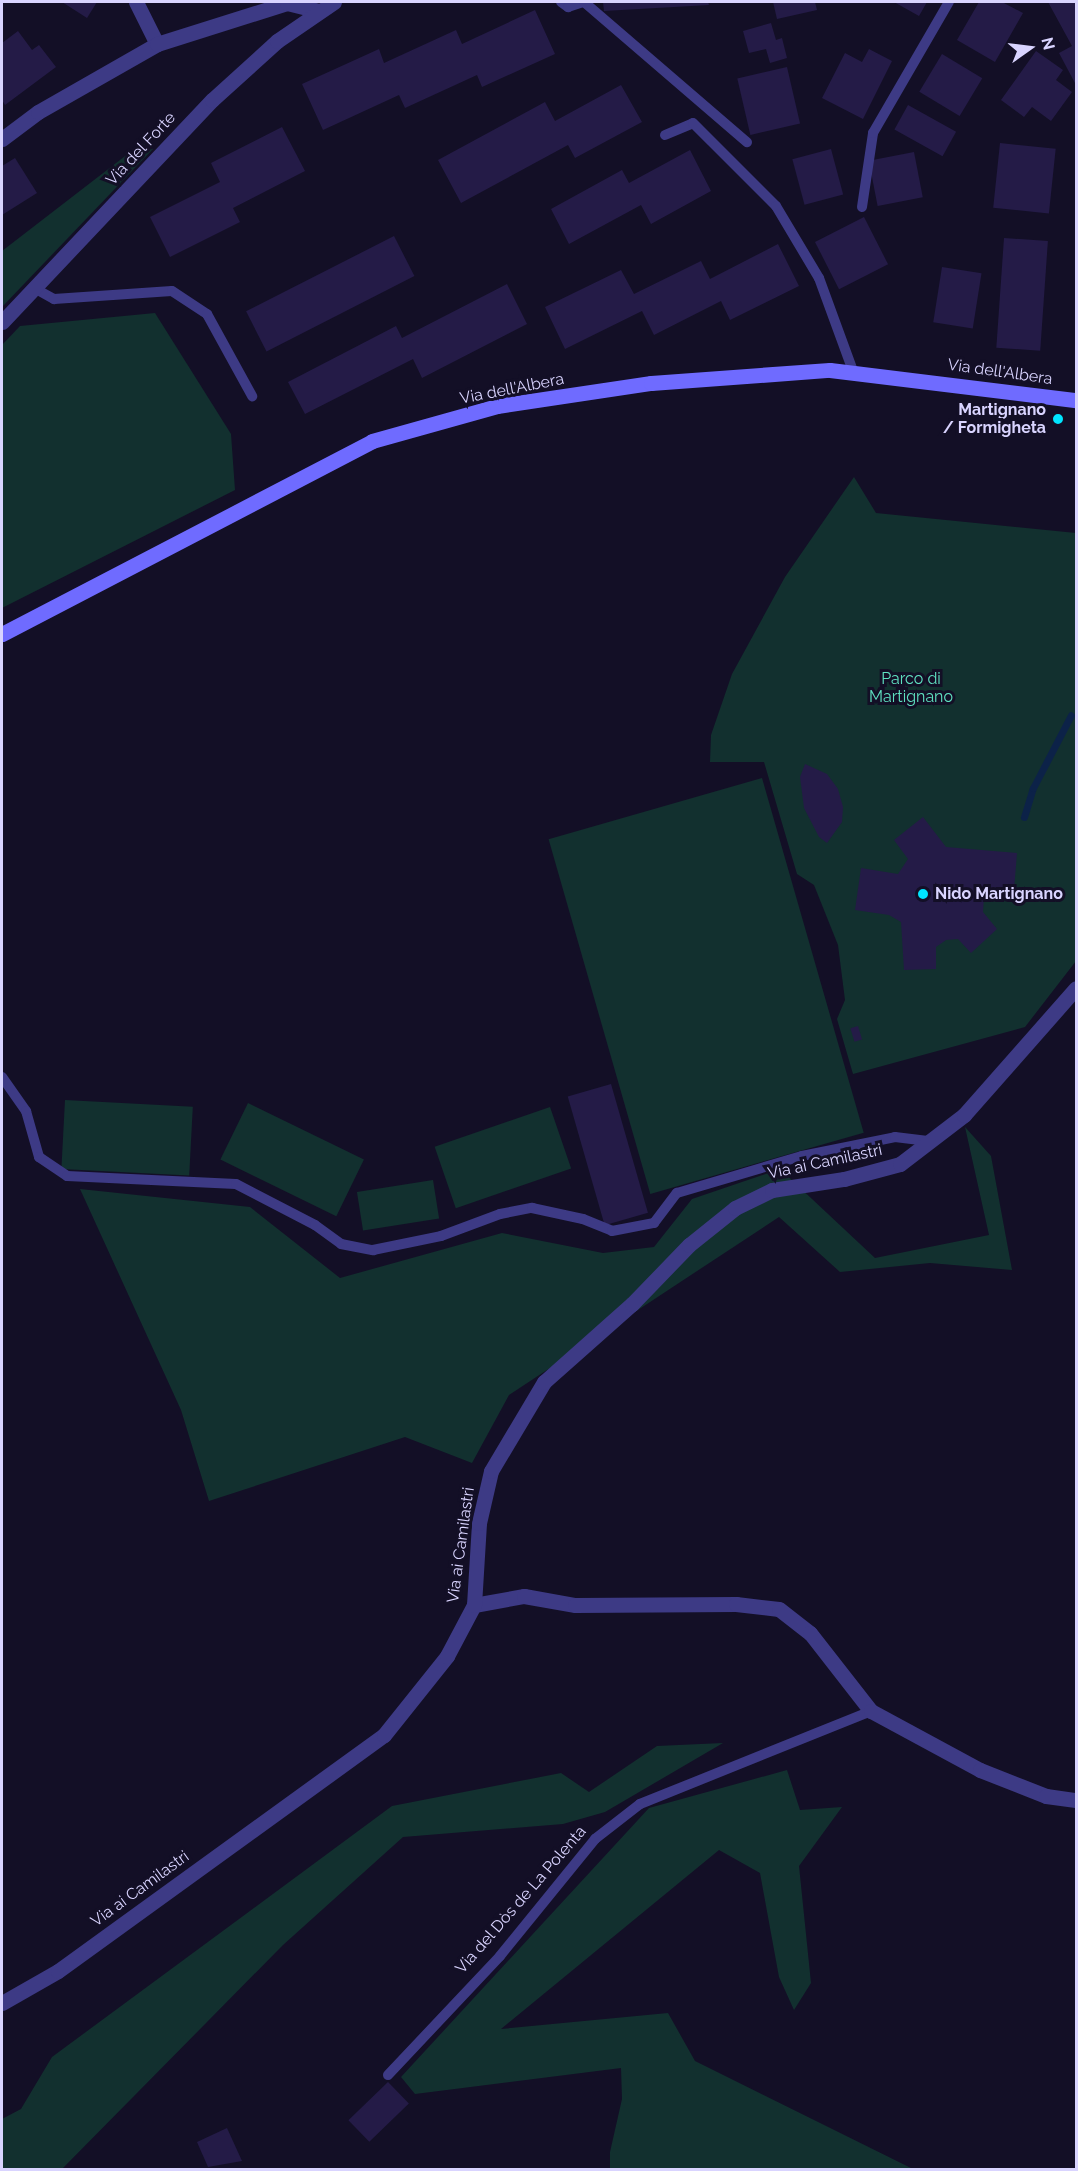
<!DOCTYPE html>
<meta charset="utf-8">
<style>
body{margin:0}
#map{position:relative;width:1078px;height:2171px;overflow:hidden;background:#130f26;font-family:Raleway,sans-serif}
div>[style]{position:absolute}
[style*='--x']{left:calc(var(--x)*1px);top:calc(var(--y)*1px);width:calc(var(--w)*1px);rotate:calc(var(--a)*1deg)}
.green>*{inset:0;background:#12302f;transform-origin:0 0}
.stream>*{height:7px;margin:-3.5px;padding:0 3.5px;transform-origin:3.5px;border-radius:3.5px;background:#0c2248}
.building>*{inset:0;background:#241b47;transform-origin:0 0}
.lane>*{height:10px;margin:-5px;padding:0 5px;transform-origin:5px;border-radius:5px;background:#3d3a85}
.street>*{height:15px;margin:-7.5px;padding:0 7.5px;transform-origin:7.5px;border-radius:7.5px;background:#3d3a85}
.secondary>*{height:15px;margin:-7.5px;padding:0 7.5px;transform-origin:7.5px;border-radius:7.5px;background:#6f6bff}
.dots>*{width:16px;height:16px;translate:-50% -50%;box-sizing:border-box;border:3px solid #130f26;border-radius:50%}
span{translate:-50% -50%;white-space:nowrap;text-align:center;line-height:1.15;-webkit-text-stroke:6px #130f26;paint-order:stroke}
.street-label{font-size:16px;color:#d9d4ff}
.poi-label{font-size:16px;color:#d9d4ff;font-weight:700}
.right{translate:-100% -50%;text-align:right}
.left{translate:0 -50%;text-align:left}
.park-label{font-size:16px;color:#5fe0c0}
.frame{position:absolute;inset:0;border:3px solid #d9d4ff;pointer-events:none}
.north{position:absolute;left:1000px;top:18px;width:60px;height:60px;-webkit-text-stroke:4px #130f26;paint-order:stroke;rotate:76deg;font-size:16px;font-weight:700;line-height:24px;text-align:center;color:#d9d4ff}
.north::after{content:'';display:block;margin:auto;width:21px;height:27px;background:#d9d4ff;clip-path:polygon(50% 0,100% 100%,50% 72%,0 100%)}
</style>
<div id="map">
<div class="green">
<i style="clip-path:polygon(142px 143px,153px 149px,2px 307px,2px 251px)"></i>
<i style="clip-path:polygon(155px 313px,231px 434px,235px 490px,2px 608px,2px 345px,20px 326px)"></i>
<i style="clip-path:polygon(854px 477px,876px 513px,1076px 533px,1076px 961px,1025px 1027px,853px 1074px,837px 1019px,845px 1000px,838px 945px,814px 885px,797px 874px,764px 762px,710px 762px,711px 735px,732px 674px,785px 577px)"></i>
<i style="left:762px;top:778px;width:369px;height:222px;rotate:74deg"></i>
<i style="left:65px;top:1100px;width:128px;height:69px;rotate:3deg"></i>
<i style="left:248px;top:1103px;width:129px;height:63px;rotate:26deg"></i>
<i style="left:550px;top:1107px;width:65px;height:122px;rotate:71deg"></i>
<i style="clip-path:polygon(965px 1127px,991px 1156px,1012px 1270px,930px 1263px,840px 1272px,779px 1217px,509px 1395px,472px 1463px,405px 1437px,209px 1501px,181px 1410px,80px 1189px,250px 1207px,340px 1278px,502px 1233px,603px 1253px,654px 1247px,692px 1199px,780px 1169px,875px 1258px,989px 1235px)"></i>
<i style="left:433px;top:1180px;width:39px;height:77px;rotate:81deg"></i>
<i style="clip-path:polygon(723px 1743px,605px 1812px,563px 1824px,403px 1837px,283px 1945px,63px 2168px,2px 2169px,2px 2119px,21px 2109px,52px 2057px,392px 1806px,561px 1773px,589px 1792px,657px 1746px)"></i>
<i style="clip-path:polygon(787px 1770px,800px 1810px,842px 1807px,799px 1866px,811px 1983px,794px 2010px,779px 1977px,760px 1873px,719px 1850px,501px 2029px,668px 2013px,695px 2061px,913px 2169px,610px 2169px,610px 2152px,622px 2099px,621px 2068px,415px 2094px,401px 2077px,649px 1808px)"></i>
</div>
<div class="stream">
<i style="--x:1024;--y:817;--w:30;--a:-73"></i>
<i style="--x:1033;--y:788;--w:82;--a:-62.5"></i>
</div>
<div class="building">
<i style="clip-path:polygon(62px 2px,97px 2px,87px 18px)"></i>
<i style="clip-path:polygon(603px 2px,708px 2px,709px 5px,604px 11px)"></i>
<i style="clip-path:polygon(773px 2px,815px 2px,817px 10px,777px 19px)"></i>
<i style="clip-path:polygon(894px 2px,927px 2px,919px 16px)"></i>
<i style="clip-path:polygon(979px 2px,1002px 2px,1023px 13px,995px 62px,957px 40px)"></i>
<i style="clip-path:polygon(1048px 2px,1076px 2px,1076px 85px,1059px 53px,1072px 46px)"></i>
<i style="clip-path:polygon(535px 10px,555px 54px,482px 87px,477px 75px,405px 108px,399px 95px,323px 130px,302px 84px,379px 49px,384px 63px,456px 30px,462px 44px)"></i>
<i style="clip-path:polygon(771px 23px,776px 40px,782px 38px,787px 58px,770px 63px,766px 49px,749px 53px,743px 31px)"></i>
<i style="clip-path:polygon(18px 31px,32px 50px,39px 45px,56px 67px,5px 105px,2px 100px,2px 43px)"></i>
<i style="clip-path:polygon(869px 49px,892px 61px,863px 119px,822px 98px,845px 53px,862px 62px)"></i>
<i style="clip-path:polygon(1036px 51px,1063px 70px,1056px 80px,1072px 92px,1051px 121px,1032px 107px,1024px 117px,1001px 100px)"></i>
<i style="left:942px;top:54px;width:47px;height:44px;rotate:31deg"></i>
<i style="left:787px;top:67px;width:58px;height:51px;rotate:77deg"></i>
<i style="clip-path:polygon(621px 85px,642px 122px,575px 158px,568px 145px,461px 203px,438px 160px,545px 102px,555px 121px)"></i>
<i style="left:908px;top:105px;width:55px;height:28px;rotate:29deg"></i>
<i style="clip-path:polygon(282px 127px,305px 171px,233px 208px,240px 222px,170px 257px,150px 217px,220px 182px,211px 163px)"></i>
<i style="left:1000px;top:143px;width:56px;height:65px;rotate:6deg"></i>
<i style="left:831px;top:149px;width:47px;height:40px;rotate:75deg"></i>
<i style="clip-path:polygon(690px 150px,711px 191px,651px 224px,641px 205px,569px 244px,551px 209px,622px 170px,629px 183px)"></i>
<i style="left:914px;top:152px;width:46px;height:46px;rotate:79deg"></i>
<i style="clip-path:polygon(15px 158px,37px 193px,2px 215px,2px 166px)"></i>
<i style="left:864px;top:217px;width:53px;height:55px;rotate:63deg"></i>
<i style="left:394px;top:236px;width:45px;height:166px;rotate:63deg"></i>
<i style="left:1004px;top:238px;width:44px;height:110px;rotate:4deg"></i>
<i style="clip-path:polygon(778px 244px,799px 286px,730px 320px,721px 301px,654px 335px,642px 311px,565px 349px,545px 307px,621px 270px,634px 294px,701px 261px,710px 279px)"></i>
<i style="left:942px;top:267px;width:40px;height:56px;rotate:9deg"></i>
<i style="clip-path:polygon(507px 284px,527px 324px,422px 378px,413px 359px,305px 414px,288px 382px,396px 326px,402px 338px)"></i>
<i style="clip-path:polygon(805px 764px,827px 774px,838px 789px,843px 807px,842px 822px,827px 843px,819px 837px,804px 808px,800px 777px)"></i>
<i style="clip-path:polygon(923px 817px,946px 847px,1017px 853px,1014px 890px,995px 889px,984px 897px,983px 912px,997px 929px,971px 953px,958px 939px,946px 940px,936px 947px,936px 969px,904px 970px,901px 922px,889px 915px,855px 910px,861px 868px,898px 874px,908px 859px,894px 840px)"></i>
<i style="left:858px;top:1026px;width:14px;height:8px;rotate:73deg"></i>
<i style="left:611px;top:1084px;width:134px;height:45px;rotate:74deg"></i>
<i style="left:388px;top:2082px;width:30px;height:55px;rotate:46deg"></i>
<i style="clip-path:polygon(227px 2128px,242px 2161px,208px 2167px,197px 2142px)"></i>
</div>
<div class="lane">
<i style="--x:561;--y:2;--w:9;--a:36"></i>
<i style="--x:568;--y:7;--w:16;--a:-18"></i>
<i style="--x:584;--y:2;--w:215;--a:40.7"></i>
<i style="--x:665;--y:135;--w:30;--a:-23"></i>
<i style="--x:693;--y:123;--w:117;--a:45"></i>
<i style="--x:776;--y:206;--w:84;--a:59.2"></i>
<i style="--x:819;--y:278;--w:99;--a:69.9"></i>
<i style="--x:862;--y:207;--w:75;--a:-81.5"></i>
<i style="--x:873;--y:133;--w:151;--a:-59.9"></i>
<i style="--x:34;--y:288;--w:23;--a:29"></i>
<i style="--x:54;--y:299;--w:118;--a:-3.9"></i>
<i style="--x:172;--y:291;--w:42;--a:33.3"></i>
<i style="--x:207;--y:314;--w:94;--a:61.2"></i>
<i style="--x:2;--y:1077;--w:42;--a:54.8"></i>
<i style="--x:26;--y:1111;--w:48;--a:74.2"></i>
<i style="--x:39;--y:1157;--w:34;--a:34"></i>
<i style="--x:67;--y:1176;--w:169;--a:2.7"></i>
<i style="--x:236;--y:1184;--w:89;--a:27.4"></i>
<i style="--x:315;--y:1225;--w:32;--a:36"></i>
<i style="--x:341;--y:1244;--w:33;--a:11"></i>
<i style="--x:373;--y:1250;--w:69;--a:-11.6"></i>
<i style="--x:441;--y:1236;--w:63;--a:-20.4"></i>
<i style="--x:500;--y:1214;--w:33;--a:-11"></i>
<i style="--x:532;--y:1208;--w:52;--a:12.2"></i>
<i style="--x:583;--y:1219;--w:31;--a:22"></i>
<i style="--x:612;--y:1231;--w:43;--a:-10.8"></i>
<i style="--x:654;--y:1223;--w:38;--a:-53"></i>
<i style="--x:677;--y:1193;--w:130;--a:-16.5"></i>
<i style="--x:802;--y:1156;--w:95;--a:-11.5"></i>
<i style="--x:895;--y:1137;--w:33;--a:7"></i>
<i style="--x:388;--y:2075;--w:163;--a:-46.7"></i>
<i style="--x:500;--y:1956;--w:151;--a:-50.9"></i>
<i style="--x:595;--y:1839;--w:57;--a:-37.9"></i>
<i style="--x:640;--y:1804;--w:249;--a:-21.9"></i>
</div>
<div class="street">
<i style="--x:136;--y:2;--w:47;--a:63.4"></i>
<i style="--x:2;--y:139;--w:45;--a:-36.9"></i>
<i style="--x:38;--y:112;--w:137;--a:-29.7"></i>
<i style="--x:157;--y:44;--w:136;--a:-17.5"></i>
<i style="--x:287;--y:3;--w:32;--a:14"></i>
<i style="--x:2;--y:322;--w:306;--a:-46.6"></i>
<i style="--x:212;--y:100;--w:88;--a:-42.2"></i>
<i style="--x:277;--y:41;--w:69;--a:-34.4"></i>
<i style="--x:474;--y:1605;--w:51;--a:-10.2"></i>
<i style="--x:524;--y:1596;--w:52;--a:10"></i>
<i style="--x:575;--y:1605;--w:161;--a:-0.4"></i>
<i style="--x:736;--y:1604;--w:43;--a:6.6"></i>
<i style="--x:779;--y:1609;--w:39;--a:38"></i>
<i style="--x:810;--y:1633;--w:99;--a:52"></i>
<i style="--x:871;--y:1711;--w:124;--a:28.4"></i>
<i style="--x:980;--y:1770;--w:71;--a:21.5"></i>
<i style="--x:1046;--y:1796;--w:30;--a:8"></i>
<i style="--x:2;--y:2003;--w:64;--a:-29.7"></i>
<i style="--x:58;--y:1971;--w:402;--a:-35.9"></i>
<i style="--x:384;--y:1735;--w:101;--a:-51.4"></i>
<i style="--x:447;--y:1656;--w:58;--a:-62.1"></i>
<i style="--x:474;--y:1605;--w:82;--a:-86.5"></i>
<i style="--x:479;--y:1523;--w:53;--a:-77"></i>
<i style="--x:491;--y:1471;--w:104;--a:-59.2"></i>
<i style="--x:544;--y:1382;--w:118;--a:-41.6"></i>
<i style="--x:632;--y:1304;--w:82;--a:-46"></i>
<i style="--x:689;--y:1245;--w:59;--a:-38.8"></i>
<i style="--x:735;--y:1208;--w:41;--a:-25.9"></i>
<i style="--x:772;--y:1190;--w:73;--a:-8.7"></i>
<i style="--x:844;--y:1179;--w:58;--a:-15"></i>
<i style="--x:900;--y:1164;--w:81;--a:-37.4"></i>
<i style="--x:964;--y:1115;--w:169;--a:-48.6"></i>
</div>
<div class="secondary">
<i style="--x:2;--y:634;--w:417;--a:-27.5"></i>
<i style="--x:372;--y:441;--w:130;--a:-15.6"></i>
<i style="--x:497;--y:406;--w:156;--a:-8.5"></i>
<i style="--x:651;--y:383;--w:179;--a:-4.2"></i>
<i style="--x:830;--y:370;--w:248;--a:7"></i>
</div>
<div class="dots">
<i style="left:1058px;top:419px;background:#00e5ff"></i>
<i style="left:923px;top:894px;background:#00e5ff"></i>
</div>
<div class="street-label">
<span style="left:141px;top:149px;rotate:-47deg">Via del Forte</span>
<span style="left:1000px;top:372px;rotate:8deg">Via dell'Albera</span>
<span style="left:512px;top:389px;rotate:-11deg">Via dell'Albera</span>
<span style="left:825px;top:1162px;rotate:-12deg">Via ai Camilastri</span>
<span style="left:461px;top:1545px;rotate:-82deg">Via ai Camilastri</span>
<span style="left:140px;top:1889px;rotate:-36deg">Via ai Camilastri</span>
<span style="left:521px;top:1900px;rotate:-49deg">Via del Dòs de La Polenta</span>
</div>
<div class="poi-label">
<span class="right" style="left:1046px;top:419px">Martignano<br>/ Formigheta</span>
<span class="left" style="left:935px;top:894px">Nido Martignano</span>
</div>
<div class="park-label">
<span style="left:911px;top:688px">Parco di<br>Martignano</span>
</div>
<div class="frame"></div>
<div class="north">N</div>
</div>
